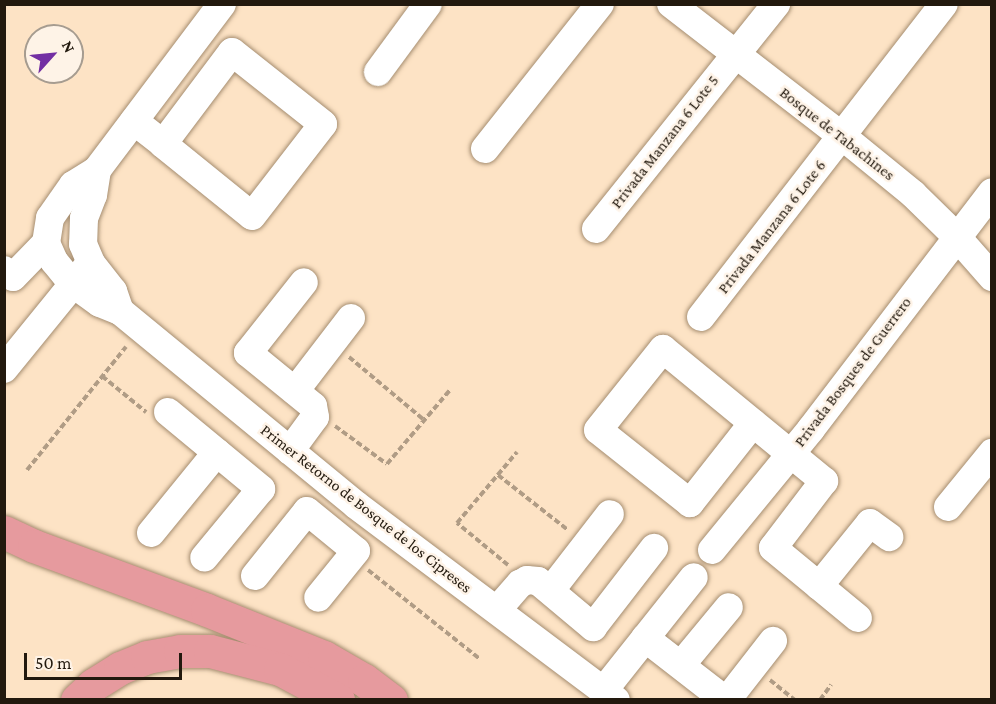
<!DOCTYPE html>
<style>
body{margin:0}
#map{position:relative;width:996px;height:704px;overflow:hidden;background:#fde3c5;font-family:"Crimson Pro",serif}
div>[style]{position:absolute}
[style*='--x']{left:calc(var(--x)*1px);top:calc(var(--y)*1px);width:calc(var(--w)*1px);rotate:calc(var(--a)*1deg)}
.path>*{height:4px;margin-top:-2px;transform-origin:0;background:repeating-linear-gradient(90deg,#b09c85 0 6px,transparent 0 9px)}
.roads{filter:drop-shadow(0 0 2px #a58d70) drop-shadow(0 0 2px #a58d70)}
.minor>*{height:28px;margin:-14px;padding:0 14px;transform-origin:14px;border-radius:14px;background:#fff}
.highway>*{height:33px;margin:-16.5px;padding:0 16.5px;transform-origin:16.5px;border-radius:16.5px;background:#e69a9e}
span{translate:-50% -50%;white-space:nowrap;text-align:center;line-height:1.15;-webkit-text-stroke:5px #fef3e7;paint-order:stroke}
.street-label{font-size:16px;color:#22190e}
.frame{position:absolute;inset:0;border:6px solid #22190e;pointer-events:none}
.north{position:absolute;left:24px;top:24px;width:60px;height:60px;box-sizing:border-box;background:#fef3e7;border:2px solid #a69c90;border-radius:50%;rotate:63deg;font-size:16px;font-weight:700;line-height:24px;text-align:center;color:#22190e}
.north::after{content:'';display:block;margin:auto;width:21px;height:27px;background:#732fa3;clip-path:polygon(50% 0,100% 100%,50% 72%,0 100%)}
.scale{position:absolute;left:24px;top:653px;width:158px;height:27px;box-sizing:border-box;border:3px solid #22190e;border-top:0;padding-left:8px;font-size:18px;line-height:21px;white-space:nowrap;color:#22190e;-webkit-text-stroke:4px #fef3e7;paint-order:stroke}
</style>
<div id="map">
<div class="path">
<i style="--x:349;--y:357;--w:98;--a:40"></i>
<i style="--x:102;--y:376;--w:57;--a:39.3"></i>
<i style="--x:335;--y:426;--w:64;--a:36.2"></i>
<i style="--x:387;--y:464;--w:97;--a:-49.6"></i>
<i style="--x:27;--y:470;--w:158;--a:-51.2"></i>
<i style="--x:498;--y:475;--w:89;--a:38.2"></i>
<i style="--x:508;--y:565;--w:66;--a:-140.5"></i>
<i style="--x:457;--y:523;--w:93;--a:-49.8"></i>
<i style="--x:368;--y:570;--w:143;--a:38.5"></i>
<i style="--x:770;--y:680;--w:32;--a:39"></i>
<i style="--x:820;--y:700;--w:19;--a:-54"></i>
</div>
<div class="roads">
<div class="minor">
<i style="--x:222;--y:4;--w:208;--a:127"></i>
<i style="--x:97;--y:170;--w:28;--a:148"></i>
<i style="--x:73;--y:185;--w:40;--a:124.9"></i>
<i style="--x:50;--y:218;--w:25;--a:99"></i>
<i style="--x:46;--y:243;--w:20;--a:66"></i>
<i style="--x:54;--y:261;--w:28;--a:51"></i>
<i style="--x:72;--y:283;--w:34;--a:36"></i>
<i style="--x:100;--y:303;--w:22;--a:22"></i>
<i style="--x:120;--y:311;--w:306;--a:39.4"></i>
<i style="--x:356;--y:505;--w:325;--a:36.9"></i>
<i style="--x:671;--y:4;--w:216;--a:37.7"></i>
<i style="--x:842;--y:136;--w:92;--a:39.2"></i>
<i style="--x:913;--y:194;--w:60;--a:44.3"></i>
<i style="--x:956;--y:236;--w:55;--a:48.7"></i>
<i style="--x:378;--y:72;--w:84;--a:-53.7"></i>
<i style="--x:134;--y:121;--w:37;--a:38"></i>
<i style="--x:163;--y:144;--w:114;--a:39"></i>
<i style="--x:252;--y:216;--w:116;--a:-52.3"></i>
<i style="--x:323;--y:124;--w:116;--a:-141.6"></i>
<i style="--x:232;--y:52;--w:115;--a:126.9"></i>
<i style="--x:485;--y:149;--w:185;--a:-51.6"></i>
<i style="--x:97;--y:170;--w:25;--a:99"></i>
<i style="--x:93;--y:195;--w:25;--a:111"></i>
<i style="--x:84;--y:218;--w:26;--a:92"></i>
<i style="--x:83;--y:244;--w:21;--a:67"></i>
<i style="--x:91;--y:263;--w:36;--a:52"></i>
<i style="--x:113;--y:291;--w:21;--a:71"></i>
<i style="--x:596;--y:229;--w:288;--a:-51.3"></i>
<i style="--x:4;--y:270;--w:11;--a:38"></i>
<i style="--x:13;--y:277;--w:47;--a:-45.9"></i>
<i style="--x:701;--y:317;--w:396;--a:-52.2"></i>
<i style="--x:4;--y:369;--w:130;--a:-50.9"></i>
<i style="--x:295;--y:391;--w:92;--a:-52.5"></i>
<i style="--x:168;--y:412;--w:121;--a:39.6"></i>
<i style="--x:261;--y:489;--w:89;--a:129.6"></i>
<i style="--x:753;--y:423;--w:102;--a:128.2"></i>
<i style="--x:690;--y:503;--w:117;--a:-141.6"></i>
<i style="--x:598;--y:430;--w:104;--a:-51.3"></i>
<i style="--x:663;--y:349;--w:166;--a:39.4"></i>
<i style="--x:791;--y:454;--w:43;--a:39.3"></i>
<i style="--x:824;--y:481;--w:84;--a:127.3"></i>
<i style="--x:773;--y:548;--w:110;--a:39.5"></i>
<i style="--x:290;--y:451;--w:42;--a:-53.7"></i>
<i style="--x:315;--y:417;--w:11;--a:-100"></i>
<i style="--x:313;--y:406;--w:84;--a:-140.8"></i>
<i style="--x:248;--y:353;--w:90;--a:-51.7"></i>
<i style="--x:948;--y:507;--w:70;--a:-50.8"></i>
<i style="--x:151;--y:533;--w:104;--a:-50.8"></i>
<i style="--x:712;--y:550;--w:156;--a:-50.7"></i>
<i style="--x:811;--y:429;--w:298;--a:-52.6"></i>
<i style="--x:255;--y:576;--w:83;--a:-51.3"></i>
<i style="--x:307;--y:511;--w:63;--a:39.2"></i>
<i style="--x:356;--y:551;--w:60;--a:129"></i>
<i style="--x:819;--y:586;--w:81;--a:-51"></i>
<i style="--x:870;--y:523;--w:24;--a:36"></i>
<i style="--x:551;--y:590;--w:96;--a:-52.2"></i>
<i style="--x:497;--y:610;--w:35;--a:-49"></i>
<i style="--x:520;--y:584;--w:8;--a:-30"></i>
<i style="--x:527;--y:580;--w:11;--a:5"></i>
<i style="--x:538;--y:581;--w:72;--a:39.9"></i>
<i style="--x:593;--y:627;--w:100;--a:-52.3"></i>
<i style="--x:645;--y:638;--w:101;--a:37.8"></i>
<i style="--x:681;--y:665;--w:75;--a:-50.4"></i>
<i style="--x:604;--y:690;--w:144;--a:-51.5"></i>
<i style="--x:727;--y:700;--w:75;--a:-52.1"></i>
</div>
<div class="highway">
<i style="--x:4;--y:532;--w:33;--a:25"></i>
<i style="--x:34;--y:546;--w:184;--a:20.3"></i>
<i style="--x:207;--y:610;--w:126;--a:21.9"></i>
<i style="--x:324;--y:657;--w:46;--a:29.9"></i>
<i style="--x:364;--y:680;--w:34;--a:37"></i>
<i style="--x:77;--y:700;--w:22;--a:-43"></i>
<i style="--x:93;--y:685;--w:32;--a:-32"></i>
<i style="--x:120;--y:668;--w:29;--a:-22"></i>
<i style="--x:147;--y:657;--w:34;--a:-10"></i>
<i style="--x:180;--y:651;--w:30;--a:0"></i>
<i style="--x:210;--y:651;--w:72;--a:14.4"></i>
<i style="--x:280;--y:669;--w:66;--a:28.1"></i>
</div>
</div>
<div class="street-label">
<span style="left:837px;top:134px;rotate:38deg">Bosque de Tabachines</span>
<span style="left:665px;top:142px;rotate:-52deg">Privada Manzana 6 Lote 5</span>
<span style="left:772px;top:227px;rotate:-52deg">Privada Manzana 6 Lote 6</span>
<span style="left:853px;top:372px;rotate:-53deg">Privada Bosques de Guerrero</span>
<span style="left:366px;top:509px;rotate:38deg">Primer Retorno de Bosque de los Cipreses</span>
</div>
<div class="frame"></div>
<div class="north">N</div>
<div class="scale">50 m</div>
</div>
